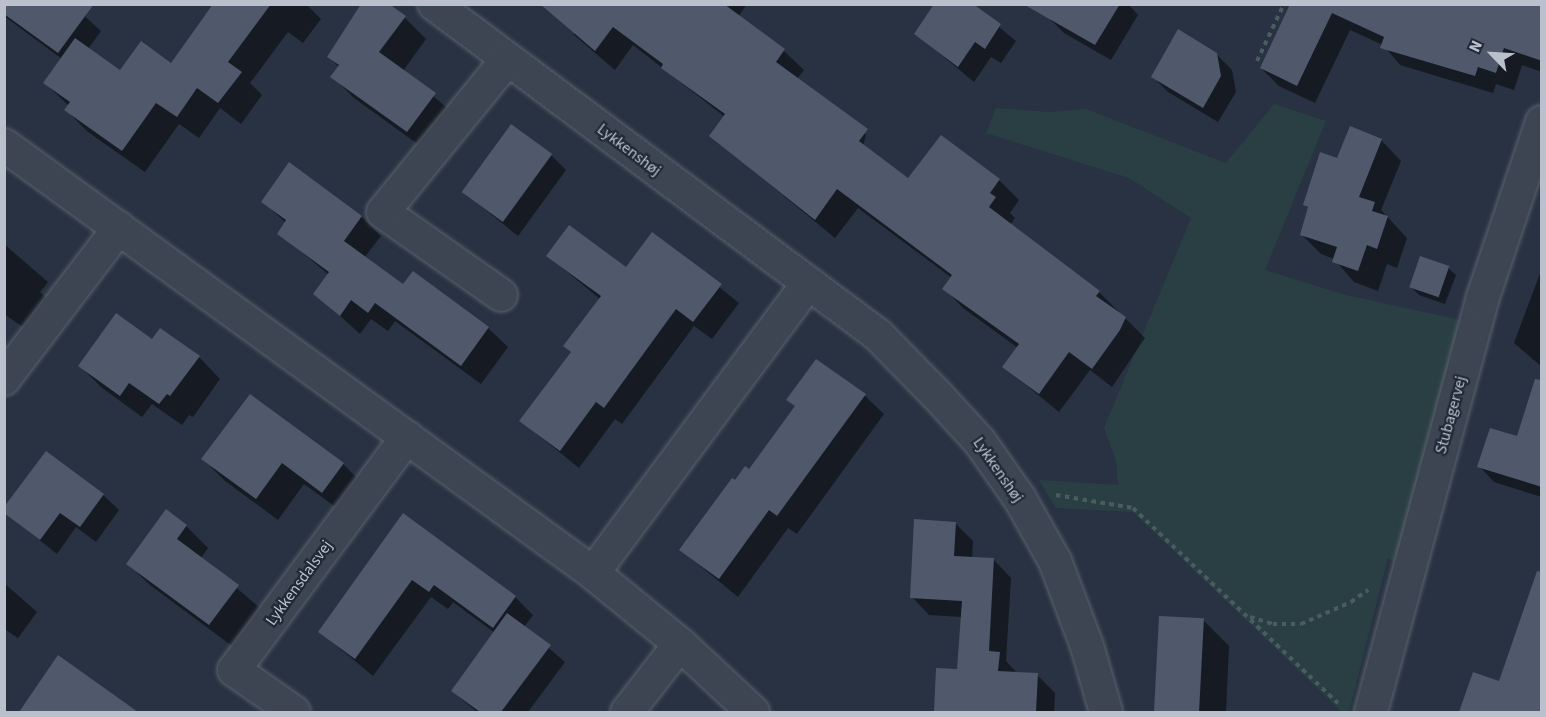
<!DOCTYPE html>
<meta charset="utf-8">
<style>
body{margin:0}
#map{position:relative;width:1546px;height:717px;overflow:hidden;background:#283242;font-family:"Source Sans 3",sans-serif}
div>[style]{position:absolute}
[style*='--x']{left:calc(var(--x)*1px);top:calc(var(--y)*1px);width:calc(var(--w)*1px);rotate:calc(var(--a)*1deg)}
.green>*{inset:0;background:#2a3f43}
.shadow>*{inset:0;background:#0007}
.building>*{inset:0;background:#4f596b;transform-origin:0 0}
.path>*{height:4px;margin-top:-2px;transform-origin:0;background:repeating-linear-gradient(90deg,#495c60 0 4.5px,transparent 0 9px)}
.roads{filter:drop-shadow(0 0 2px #5b626f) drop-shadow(0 0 2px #5b626f)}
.minor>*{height:32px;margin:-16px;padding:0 16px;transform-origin:16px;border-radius:16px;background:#3d4552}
span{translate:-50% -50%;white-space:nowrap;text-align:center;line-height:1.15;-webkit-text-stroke:4.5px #212937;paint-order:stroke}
.street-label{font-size:16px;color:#bac0cc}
.frame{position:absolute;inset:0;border:6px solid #bac0cc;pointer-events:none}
.north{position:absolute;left:1462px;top:24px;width:60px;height:60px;-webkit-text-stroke:4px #212937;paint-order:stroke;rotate:295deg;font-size:16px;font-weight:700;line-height:24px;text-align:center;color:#bac0cc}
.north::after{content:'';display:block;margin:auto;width:21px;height:27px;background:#bac0cc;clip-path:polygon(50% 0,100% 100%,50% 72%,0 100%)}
</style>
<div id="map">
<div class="green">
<i style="clip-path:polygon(1274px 104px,1326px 121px,1265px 270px,1342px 294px,1460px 320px,1396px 563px,1388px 558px,1349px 712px,1342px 712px,1133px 512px,1056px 508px,1039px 480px,1118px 485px,1116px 460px,1104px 428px,1191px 218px,1129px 178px,986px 133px,996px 108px,1049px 112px,1086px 109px,1226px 163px)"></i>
</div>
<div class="shadow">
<i style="clip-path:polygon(4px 4px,71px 4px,101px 31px,88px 49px,120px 72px,171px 65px,215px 4px,306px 4px,321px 19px,303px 43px,288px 32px,250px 83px,262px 95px,241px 124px,220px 108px,199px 138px,179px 124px,145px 172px,88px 132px,66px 110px,69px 106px,45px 83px,62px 59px,4px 16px)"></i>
<i style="clip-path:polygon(683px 4px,747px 4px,738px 17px,784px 51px,804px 70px,797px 79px,846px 115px,866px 135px,863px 146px,908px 180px,941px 137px,999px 180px,1019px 200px,1010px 213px,1015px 218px,1010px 225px,1099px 292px,1145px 338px,1112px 387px,1090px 370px,1059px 412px,1004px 367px,1018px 348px,963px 308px,944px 288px,952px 278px,858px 208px,835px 238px,711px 136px,725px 117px,633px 45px,615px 70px,573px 34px)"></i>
<i style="clip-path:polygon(971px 4px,1016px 41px,1001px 63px,991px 57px,974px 82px,920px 37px)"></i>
<i style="clip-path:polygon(1056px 4px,1128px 4px,1138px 15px,1111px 60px,1064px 33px,1049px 18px)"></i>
<i style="clip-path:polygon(1292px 4px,1542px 6px,1542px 72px,1522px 65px,1514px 90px,1496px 84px,1493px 93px,1400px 65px,1383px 45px,1350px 30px,1315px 103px,1279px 86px,1261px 68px)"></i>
<i style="clip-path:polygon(405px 18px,426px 39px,403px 71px,457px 116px,430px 153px,354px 98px,332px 76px,339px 67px,329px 57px)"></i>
<i style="clip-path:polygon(1216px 54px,1232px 70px,1236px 92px,1218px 122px,1168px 92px,1153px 77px)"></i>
<i style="clip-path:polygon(1381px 140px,1401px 161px,1381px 210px,1407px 238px,1397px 268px,1387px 264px,1378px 291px,1354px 282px,1334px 259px,1321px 254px,1301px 234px,1309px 209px,1305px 205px,1338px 160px)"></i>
<i style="clip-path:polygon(551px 155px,566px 170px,518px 236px,463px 192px)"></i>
<i style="clip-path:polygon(290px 164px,362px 217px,381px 236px,364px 258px,403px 286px,413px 273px,488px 328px,508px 347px,481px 384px,395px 321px,388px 331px,371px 319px,360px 334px,315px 293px,329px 275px,279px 233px,286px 223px,263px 202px)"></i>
<i style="clip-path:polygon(653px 234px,739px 303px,712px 339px,694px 326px,622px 424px,615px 419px,579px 468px,521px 421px,572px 353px,565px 346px,600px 299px,548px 256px,626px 269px)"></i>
<i style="clip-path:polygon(4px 244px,48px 282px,40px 292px,54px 305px,33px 334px,4px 314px)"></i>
<i style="clip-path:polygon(1448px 268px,1456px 275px,1445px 304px,1419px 295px,1411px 287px)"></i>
<i style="clip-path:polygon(1542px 268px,1542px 367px,1514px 343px)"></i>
<i style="clip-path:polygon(153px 342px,199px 357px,220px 379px,193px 417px,189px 415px,182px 425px,152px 404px,142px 417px,101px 387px,80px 366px)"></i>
<i style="clip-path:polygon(865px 396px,884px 414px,797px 534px,788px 528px,738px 597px,681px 550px,735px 482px,749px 471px,796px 407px,788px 400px)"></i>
<i style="clip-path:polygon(1542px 406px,1542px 497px,1494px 482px,1479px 466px,1518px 438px)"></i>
<i style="clip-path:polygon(203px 459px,343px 464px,365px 486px,345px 514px,304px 484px,278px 520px,225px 481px)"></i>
<i style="clip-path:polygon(103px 495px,119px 510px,96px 542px,76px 527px,57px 554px,4px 512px)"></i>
<i style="clip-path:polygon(404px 515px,515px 597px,533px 615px,524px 627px,565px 662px,528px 712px,477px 712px,452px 691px,495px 633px,453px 602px,448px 609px,431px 597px,373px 676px,320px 632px)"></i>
<i style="clip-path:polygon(955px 523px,973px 541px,972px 559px,994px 560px,1011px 578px,1006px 661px,1017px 673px,1037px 675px,1055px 693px,1054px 712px,935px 712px,938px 669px,958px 670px,962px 617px,929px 615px,912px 597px)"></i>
<i style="clip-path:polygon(186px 526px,208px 548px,201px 558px,260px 608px,232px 646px,150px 585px,128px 564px)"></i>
<i style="clip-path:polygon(4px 583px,37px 612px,18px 638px,4px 629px)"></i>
<i style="clip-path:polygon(1542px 613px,1542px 712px,1460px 712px,1474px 674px,1500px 683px)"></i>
<i style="clip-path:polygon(1161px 617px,1203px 620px,1229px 646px,1226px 712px,1156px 712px)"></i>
<i style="clip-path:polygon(58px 657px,132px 712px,23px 712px)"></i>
</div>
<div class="building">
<i style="clip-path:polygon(4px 4px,94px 4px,58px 53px,4px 14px)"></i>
<i style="clip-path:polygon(213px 4px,271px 4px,228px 62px,242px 72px,218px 103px,197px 88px,177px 117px,156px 103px,122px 151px,64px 110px,70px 102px,43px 83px,75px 38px,120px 70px,141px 41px,171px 63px)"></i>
<i style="clip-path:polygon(361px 4px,389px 4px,406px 16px,379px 52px,436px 93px,407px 132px,330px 77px,339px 65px,327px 57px)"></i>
<i style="clip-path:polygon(540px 4px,724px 4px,785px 49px,776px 62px,868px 129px,859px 141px,908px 178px,941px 135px,1000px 179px,990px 193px,996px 197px,989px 207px,1100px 291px,1096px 296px,1126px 317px,1120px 330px,1092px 369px,1069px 352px,1039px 394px,1002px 367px,1019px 344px,942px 289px,952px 275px,837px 189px,815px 220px,709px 136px,725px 114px,661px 68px,663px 64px,613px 27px,595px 51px)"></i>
<i style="clip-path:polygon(934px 4px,973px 4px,1001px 24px,985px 49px,975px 42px,958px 67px,914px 34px)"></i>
<i style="clip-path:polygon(1023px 4px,1120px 4px,1095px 45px)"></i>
<i style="clip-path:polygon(1290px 4px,1542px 4px,1542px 61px,1504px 48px,1496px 73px,1478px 67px,1475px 76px,1380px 48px,1384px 37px,1332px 13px,1297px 86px,1260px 68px)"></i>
<i style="clip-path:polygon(1178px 29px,1217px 53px,1221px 76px,1203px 108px,1151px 77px)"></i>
<i style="left:511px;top:124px;width:51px;height:84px;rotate:36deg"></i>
<i style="clip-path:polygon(1350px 126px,1382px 139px,1359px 197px,1375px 202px,1372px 211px,1388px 216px,1377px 249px,1367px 245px,1358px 271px,1332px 262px,1337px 247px,1300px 235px,1308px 207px,1303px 205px,1320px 152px,1337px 158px)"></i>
<i style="clip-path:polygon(289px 162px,362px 216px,344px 241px,403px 284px,413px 271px,489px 327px,461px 366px,375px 303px,368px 313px,351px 300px,340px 316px,313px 294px,329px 272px,277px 234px,286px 220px,261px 202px)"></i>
<i style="clip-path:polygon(569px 225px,626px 267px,652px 232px,722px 284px,693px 322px,676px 309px,604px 408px,596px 402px,560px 451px,519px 421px,571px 352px,563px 346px,601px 296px,546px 256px)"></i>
<i style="left:1420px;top:256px;width:31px;height:33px;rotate:19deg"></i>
<i style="clip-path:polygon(116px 313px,152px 339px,160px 328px,200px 356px,170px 396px,167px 394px,159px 404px,129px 383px,120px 396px,78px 366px)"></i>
<i style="clip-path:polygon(816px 359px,866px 394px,777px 516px,769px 510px,719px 579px,679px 550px,732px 478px,735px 480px,745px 466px,749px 469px,795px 406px,786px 400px)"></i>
<i style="clip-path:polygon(1535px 379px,1542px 380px,1542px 487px,1477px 467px,1490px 428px,1517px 436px)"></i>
<i style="clip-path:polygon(250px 394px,344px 463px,322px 493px,282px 463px,256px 499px,201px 459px)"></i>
<i style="clip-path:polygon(46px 451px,104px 494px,80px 527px,60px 513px,40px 540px,4px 513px,4px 507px)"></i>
<i style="clip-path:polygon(166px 509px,187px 525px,177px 539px,239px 585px,209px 625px,126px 564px)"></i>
<i style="clip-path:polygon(403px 513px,516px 596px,493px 628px,434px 585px,429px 592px,412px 580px,355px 659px,318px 632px)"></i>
<i style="clip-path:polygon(914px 519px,956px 522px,954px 556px,994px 558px,989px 651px,1000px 652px,998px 671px,1038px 673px,1036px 712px,934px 712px,936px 668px,957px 669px,962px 601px,910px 598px)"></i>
<i style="clip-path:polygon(1537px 571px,1542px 572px,1542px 712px,1459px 712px,1473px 672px,1499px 681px)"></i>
<i style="clip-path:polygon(507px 613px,551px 645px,501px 712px,480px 712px,451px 691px)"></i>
<i style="left:1159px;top:616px;width:45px;height:96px;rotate:3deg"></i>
<i style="clip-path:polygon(58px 655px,138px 712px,19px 712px)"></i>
</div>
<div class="path">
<i style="--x:1257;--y:61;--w:63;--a:-64.7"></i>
<i style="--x:1056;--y:495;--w:78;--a:9.6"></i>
<i style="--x:1133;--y:508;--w:283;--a:43.6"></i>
<i style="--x:1250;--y:617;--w:24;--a:17"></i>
<i style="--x:1273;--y:624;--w:28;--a:0"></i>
<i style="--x:1301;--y:624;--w:55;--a:-23.7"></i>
<i style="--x:1351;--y:602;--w:21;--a:-35"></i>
</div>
<div class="roads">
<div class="minor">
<i style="--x:434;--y:4;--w:554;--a:36.7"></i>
<i style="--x:878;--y:335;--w:83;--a:45.5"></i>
<i style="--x:936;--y:394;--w:65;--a:47.5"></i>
<i style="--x:980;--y:442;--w:70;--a:54.9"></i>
<i style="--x:1020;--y:499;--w:71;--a:60.6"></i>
<i style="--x:1055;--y:561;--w:91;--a:69.4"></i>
<i style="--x:1087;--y:646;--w:69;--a:73.9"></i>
<i style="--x:4;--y:145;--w:728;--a:36"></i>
<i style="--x:593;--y:573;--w:112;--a:39.2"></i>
<i style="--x:680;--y:644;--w:100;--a:43"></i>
<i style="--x:501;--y:295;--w:144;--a:-144.9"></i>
<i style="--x:383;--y:212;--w:196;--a:-50.8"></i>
<i style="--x:4;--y:379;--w:190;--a:-52.7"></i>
<i style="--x:593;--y:573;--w:360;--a:-53.4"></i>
<i style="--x:294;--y:712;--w:73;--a:-145"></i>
<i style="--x:234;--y:670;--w:290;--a:-53.4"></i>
<i style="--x:627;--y:712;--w:86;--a:-52.1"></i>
<i style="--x:1371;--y:712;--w:427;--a:-74.9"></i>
<i style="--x:1482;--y:300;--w:188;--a:-71.4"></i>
</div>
</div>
<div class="street-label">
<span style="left:629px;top:150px;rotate:37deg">Lykkenshøj</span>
<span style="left:1451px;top:415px;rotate:-75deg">Stubagervej</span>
<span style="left:998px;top:470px;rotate:55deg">Lykkenshøj</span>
<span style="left:299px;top:583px;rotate:-54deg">Lykkensdalsvej</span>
</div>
<div class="frame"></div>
<div class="north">N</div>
</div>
